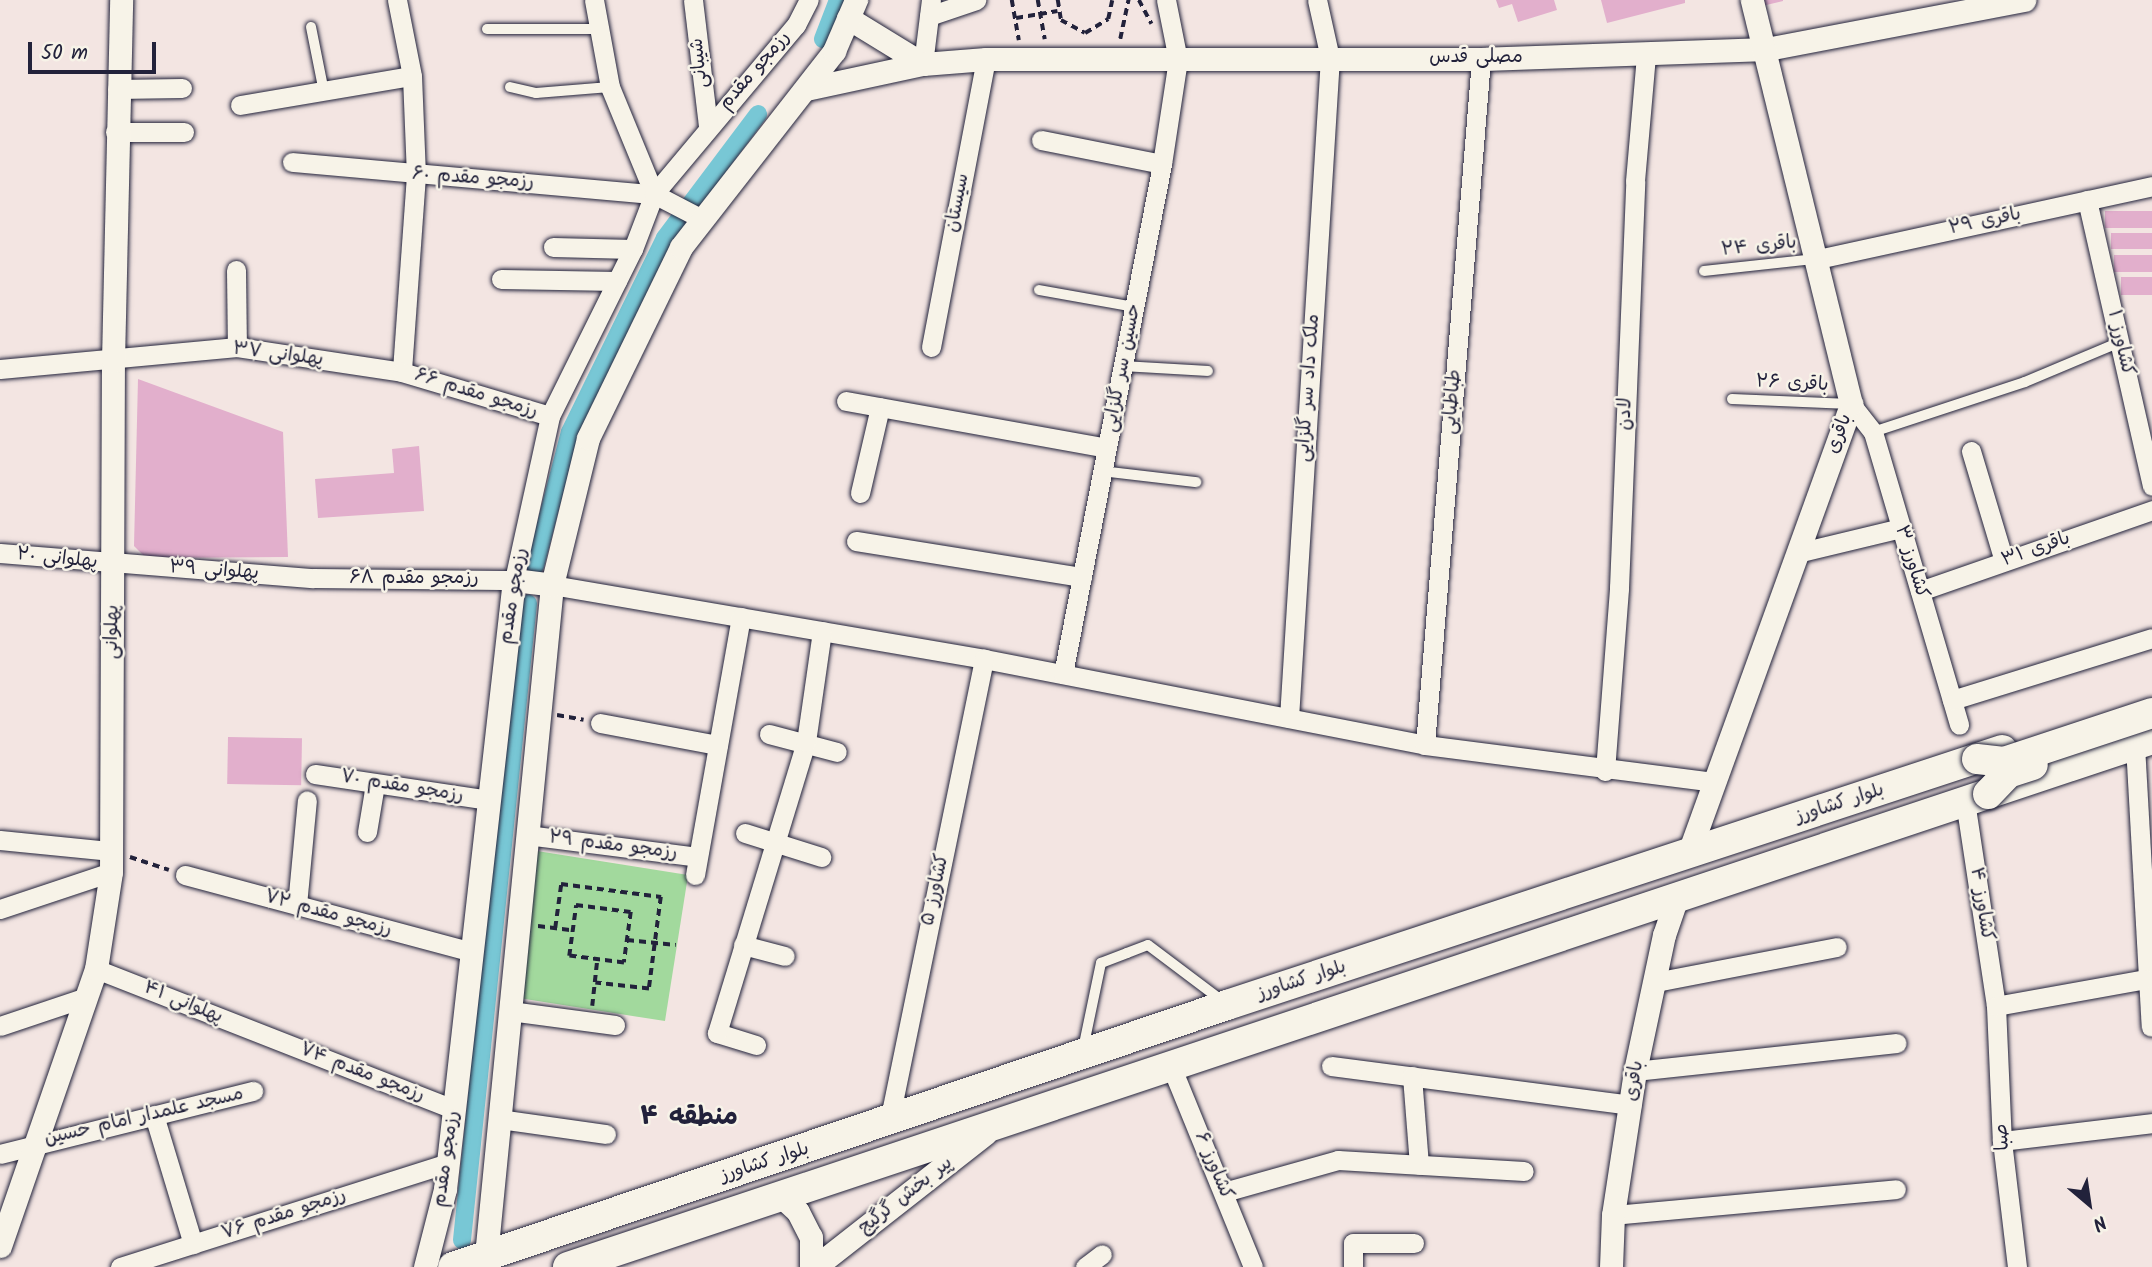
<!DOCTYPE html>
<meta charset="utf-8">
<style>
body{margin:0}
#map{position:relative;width:2152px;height:1267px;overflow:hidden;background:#f3e5e2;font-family:Kalam,"Playpen Sans Arabic",sans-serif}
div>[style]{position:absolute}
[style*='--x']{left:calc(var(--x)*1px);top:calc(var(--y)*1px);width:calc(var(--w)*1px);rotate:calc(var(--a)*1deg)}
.green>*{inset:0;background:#a2d99d;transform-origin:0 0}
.canal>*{height:18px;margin:-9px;padding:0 9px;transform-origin:9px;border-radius:9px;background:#78c7d5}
.building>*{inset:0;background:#e2afcc;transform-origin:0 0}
.path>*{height:3.5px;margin-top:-1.75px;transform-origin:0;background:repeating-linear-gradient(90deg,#22223b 0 7px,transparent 0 12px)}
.roads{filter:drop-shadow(0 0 2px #22223b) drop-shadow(0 0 2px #22223b)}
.service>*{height:10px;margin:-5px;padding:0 5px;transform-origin:5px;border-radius:5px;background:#f7f3e8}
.minor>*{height:19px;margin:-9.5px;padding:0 9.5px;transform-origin:9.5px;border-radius:9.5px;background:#f7f3e8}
.tertiary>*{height:23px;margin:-11.5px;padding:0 11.5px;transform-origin:11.5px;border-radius:11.5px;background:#f7f3e8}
.primary>*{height:30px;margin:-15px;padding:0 15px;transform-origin:15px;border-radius:15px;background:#f7f3e8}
.bridges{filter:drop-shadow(0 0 2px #22223b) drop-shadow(0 0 2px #22223b)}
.primary-bridge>*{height:30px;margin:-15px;padding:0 15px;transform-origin:15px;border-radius:15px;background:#f7f3e8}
span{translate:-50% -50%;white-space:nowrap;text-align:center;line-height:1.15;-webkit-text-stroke:5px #f7f3e8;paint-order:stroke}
.street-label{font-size:19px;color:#22223b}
.district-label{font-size:26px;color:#22223b;font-weight:700}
.north{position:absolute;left:2054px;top:1169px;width:70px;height:70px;-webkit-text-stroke:5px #f7f3e8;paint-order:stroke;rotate:151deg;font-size:19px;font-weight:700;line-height:28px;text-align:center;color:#22223b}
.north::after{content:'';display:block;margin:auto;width:24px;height:32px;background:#22223b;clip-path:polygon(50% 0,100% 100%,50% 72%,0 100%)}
.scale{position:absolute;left:28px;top:42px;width:128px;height:32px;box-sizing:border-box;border:4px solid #22223b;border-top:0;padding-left:9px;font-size:21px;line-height:24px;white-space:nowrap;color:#22223b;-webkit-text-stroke:5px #f7f3e8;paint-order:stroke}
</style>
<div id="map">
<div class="green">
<i style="left:537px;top:851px;width:153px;height:148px;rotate:9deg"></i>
</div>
<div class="canal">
<i style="--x:823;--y:39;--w:42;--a:-69"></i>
<i style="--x:535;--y:566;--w:138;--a:-75.4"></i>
<i style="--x:570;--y:432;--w:216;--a:-63.9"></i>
<i style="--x:665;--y:238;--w:155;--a:-53.1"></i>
<i style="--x:462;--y:1240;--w:640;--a:-84.08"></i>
</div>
<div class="building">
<i style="clip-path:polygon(1496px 0,1554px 0,1557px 10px,1518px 22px,1512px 4px,1499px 8px)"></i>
<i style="clip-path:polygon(1601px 0,1685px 0,1685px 3px,1607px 23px)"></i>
<i style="clip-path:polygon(1761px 0,1783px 0,1783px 1px,1762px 6px)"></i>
<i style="left:2152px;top:211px;width:17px;height:47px;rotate:90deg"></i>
<i style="left:2152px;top:233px;width:16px;height:41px;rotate:90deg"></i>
<i style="left:2152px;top:255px;width:17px;height:38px;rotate:90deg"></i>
<i style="left:2152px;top:277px;width:18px;height:31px;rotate:90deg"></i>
<i style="clip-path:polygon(138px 379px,283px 432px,288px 557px,146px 558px,134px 546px)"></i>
<i style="clip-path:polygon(419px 446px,424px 511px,318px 518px,315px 479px,394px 473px,392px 449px)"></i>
<i style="left:228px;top:737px;width:74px;height:47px;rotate:1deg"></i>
</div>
<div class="path">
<i style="--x:1012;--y:0;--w:41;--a:80.1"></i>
<i style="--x:1038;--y:0;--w:40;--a:80"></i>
<i style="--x:1058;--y:0;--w:20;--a:81"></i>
<i style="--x:1061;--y:20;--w:27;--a:28"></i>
<i style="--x:1085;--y:33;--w:27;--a:-31"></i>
<i style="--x:1108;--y:19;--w:19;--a:-78"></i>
<i style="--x:1139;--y:0;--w:27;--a:62"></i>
<i style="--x:1016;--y:18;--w:42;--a:-9.7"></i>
<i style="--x:1120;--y:39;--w:40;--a:-78"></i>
<i style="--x:557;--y:715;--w:27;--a:10"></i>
<i style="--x:130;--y:857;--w:41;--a:18.4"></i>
<i style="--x:576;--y:905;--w:55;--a:7.3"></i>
<i style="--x:631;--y:912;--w:51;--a:97.8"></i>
<i style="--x:624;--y:963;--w:55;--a:-172.7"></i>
<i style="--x:569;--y:956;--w:51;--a:-82.2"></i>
<i style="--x:538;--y:926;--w:34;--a:7"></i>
<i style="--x:555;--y:928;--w:44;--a:-82.2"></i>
<i style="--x:561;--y:884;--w:101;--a:7.4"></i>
<i style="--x:661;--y:897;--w:93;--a:97.4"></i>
<i style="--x:649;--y:989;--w:54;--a:-173.7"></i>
<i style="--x:627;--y:940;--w:49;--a:5.8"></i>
<i style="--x:592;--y:1006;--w:46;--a:-83.8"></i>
</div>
<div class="roads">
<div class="service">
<i style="--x:311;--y:27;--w:66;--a:78.7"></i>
<i style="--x:487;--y:29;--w:115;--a:0"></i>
<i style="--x:510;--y:87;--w:27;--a:13"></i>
<i style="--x:536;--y:93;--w:74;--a:-4.6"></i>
<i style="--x:1704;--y:271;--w:112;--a:-6.2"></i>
<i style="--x:1039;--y:290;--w:97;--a:10.1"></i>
<i style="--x:1123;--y:366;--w:85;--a:3.4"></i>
<i style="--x:1732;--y:399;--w:118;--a:2.4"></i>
<i style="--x:1873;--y:432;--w:160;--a:-18.2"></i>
<i style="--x:2025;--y:382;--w:103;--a:-22.8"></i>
<i style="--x:1102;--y:471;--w:95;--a:6.7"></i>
<i style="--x:1083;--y:1049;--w:88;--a:-78.2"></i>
<i style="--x:1101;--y:963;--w:28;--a:-21"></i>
<i style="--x:1127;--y:953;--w:22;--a:-21"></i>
<i style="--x:1148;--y:945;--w:91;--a:37"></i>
</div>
<div class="minor">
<i style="--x:397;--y:0;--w:77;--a:78.8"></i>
<i style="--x:412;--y:76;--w:99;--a:87.7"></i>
<i style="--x:416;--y:175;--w:197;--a:94.1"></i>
<i style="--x:594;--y:0;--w:88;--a:79.6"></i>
<i style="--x:610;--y:87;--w:116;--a:67.6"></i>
<i style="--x:693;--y:0;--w:127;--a:83.2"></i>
<i style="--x:929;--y:16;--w:50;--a:-18.8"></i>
<i style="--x:923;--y:64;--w:64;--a:-82.9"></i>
<i style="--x:117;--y:89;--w:65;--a:-0.9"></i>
<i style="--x:240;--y:105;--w:174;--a:-9.6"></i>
<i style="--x:115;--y:132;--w:69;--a:0"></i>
<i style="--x:1041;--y:140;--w:123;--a:11.2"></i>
<i style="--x:292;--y:162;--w:363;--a:5.1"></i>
<i style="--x:654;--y:194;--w:54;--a:27.5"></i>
<i style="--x:2087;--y:200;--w:293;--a:77.2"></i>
<i style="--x:553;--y:247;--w:80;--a:1.4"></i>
<i style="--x:1818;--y:259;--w:342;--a:-12.3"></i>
<i style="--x:236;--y:270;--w:77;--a:89.3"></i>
<i style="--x:501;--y:279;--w:116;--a:1"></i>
<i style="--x:931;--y:347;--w:293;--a:-79.2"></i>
<i style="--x:0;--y:369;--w:238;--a:-5.3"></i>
<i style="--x:237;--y:347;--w:167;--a:8.6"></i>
<i style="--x:402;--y:372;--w:154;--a:16.6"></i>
<i style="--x:846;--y:401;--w:265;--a:10.2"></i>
<i style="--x:1851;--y:404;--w:36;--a:52"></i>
<i style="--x:1873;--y:432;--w:305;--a:73.6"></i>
<i style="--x:1971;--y:451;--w:115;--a:73.3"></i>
<i style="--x:860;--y:493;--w:88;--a:-76.9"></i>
<i style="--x:856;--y:541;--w:229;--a:9.1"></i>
<i style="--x:0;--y:553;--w:314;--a:4.6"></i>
<i style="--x:313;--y:578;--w:201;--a:0.6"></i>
<i style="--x:514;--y:580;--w:168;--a:-77.6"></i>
<i style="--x:550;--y:416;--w:186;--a:-63.6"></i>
<i style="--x:633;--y:249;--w:59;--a:-69.1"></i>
<i style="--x:654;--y:194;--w:221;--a:-50"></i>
<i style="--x:796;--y:25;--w:28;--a:-63"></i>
<i style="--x:1797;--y:553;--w:107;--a:-13.5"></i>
<i style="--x:552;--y:585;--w:438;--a:9.7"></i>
<i style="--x:984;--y:659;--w:449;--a:11"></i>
<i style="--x:1425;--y:745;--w:291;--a:7.3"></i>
<i style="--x:1920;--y:591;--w:246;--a:-19.2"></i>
<i style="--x:1063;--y:674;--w:520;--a:-79.01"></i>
<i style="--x:1162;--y:164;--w:105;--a:-81.3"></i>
<i style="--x:1178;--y:60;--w:61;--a:-101.3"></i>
<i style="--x:1952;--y:700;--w:209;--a:-17.2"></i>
<i style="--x:1289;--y:718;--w:661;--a:-86.45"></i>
<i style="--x:1330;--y:58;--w:59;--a:-102.6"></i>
<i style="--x:600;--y:723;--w:120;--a:10.6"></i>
<i style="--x:769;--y:734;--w:70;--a:14.8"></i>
<i style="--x:1425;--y:745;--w:688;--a:-85.33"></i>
<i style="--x:2135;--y:745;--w:282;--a:86.8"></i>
<i style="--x:1605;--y:771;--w:184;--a:-85.6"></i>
<i style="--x:1619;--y:588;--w:407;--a:-87.7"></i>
<i style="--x:1635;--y:181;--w:125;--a:-85"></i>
<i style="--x:315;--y:774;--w:176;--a:8.5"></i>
<i style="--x:1965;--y:801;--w:207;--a:81.4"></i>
<i style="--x:1996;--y:1006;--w:135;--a:87.5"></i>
<i style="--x:2002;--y:1141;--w:127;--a:83.2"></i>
<i style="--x:367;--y:832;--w:49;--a:-80.5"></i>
<i style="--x:745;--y:833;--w:80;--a:17.5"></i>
<i style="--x:527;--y:835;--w:172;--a:7.3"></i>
<i style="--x:0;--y:840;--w:112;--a:5.7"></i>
<i style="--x:185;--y:875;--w:297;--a:15"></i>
<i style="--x:695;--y:875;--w:262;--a:-79.9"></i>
<i style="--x:297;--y:905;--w:105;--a:-84.6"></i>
<i style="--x:0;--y:909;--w:117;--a:-18.4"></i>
<i style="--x:743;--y:945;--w:43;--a:14.7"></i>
<i style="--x:96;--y:969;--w:384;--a:21.4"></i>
<i style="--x:1655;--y:982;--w:185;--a:-10.9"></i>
<i style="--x:1996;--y:1006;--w:152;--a:-10.2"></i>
<i style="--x:510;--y:1011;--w:106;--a:7.6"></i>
<i style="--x:0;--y:1026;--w:91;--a:-18.6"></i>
<i style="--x:756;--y:1045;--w:41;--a:-162.9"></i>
<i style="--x:717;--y:1033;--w:304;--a:-73"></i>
<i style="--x:806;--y:742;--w:112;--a:-81.8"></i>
<i style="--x:1171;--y:1066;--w:217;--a:67.8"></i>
<i style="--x:1331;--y:1066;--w:303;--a:7.4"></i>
<i style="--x:1635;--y:1071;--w:263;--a:-6.1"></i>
<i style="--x:1412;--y:1076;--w:89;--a:85.5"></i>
<i style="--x:154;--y:1115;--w:135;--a:73.2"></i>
<i style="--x:499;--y:1119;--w:108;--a:8"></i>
<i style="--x:889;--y:1122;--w:473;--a:-78.4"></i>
<i style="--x:2002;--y:1141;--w:151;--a:-6.8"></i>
<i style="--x:0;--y:1154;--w:261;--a:-14"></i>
<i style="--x:1224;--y:1192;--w:118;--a:-15.7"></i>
<i style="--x:1338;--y:1160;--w:186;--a:3.4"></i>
<i style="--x:1613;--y:1215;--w:284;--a:-5.2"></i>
<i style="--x:120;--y:1267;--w:344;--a:-17.6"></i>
<i style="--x:1085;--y:1267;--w:21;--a:-37"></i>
<i style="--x:1353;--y:1267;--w:24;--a:-90"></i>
<i style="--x:1353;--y:1243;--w:61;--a:0"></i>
</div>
<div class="tertiary">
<i style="--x:848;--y:18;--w:88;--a:31.5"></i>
<i style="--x:806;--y:89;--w:120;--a:-12.1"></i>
<i style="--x:923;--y:64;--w:63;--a:-4.5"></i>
<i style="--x:986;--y:59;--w:495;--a:0"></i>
<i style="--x:1481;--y:59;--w:286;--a:-2"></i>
<i style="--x:1767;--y:49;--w:262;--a:-10.8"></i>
<i style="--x:1688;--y:855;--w:480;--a:-70.1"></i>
<i style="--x:1851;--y:404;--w:416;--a:-103.8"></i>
<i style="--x:781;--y:1196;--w:23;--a:43"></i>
<i style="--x:798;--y:1212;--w:28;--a:63"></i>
<i style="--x:811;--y:1237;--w:30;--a:90"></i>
<i style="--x:0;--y:1246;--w:293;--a:-70.9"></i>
<i style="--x:96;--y:969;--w:98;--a:-81.2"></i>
<i style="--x:111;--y:872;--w:511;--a:-89.78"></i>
<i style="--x:113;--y:361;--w:361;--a:-88.7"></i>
<i style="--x:486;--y:1256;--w:674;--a:-84.38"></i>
<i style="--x:552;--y:585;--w:151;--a:-76.2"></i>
<i style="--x:588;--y:438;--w:212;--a:-64"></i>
<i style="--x:681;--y:247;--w:249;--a:-52"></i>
<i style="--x:834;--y:51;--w:56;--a:-66.7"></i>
<i style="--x:425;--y:1267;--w:81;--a:-75.6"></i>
<i style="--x:445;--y:1189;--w:613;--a:-83.54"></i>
<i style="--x:514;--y:580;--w:38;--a:7"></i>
<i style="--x:815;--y:1267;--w:217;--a:-38.1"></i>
<i style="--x:1611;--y:1267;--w:52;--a:-87.8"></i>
<i style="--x:1613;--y:1215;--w:146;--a:-81.3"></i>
<i style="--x:1635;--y:1071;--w:139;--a:-78"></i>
<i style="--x:1664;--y:935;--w:40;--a:-71.1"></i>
</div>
<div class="primary">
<i style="--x:453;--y:1267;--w:817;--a:-18.7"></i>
<i style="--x:1227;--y:1005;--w:816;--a:-18.21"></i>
<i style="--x:568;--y:1267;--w:1670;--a:-18.43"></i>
</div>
</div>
<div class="bridges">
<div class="primary-bridge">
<i style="--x:1977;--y:759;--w:27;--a:6"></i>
<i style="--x:2004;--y:762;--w:156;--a:-18.3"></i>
<i style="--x:1988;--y:794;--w:29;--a:-46"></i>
<i style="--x:2008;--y:773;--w:26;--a:-18"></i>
</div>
</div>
<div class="street-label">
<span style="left:1476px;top:58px">مصلی قدس</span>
<span style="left:700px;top:63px;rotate:-96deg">شیبانی</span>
<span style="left:755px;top:71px;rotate:-49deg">رزمجو مقدم</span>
<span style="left:473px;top:179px;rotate:4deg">رزمجو مقدم ۶۰</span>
<span style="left:958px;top:203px;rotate:-79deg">سیستان</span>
<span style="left:1985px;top:222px;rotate:-12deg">باقری ۲۹</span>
<span style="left:1759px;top:247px;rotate:-6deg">باقری ۲۴</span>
<span style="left:2120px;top:343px;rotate:77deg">کشاورز ۱</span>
<span style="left:278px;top:355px;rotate:7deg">پهلوانی ۳۷</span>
<span style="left:1123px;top:368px;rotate:-79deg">حسین سر گلزایی</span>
<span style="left:1792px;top:384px;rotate:3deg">باقری ۲۶</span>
<span style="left:1309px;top:388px;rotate:-86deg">ملک داد سر گلزایی</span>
<span style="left:476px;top:394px;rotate:17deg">رزمجو مقدم ۶۶</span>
<span style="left:1453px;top:402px;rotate:-85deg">طباطبایی</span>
<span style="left:1626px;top:414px;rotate:-88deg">لادن</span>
<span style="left:1840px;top:434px;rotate:-70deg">باقری</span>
<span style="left:2036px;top:550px;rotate:-19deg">باقری ۳۱</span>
<span style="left:57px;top:559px;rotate:6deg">پهلوانی ۲۰</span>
<span style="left:1911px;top:562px;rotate:73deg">کشاورز ۳</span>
<span style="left:214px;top:571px;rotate:4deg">پهلوانی ۳۹</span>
<span style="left:414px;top:579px">رزمجو مقدم ۶۸</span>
<span style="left:514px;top:596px;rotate:-81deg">رزمجو مقدم</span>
<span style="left:113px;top:632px;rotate:-89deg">پهلوانی</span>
<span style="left:402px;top:787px;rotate:9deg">رزمجو مقدم ۷۰</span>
<span style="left:1840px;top:804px;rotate:-18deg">بلوار کشاورز</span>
<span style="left:613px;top:846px;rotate:7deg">رزمجو مقدم ۲۹</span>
<span style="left:936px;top:890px;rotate:-78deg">کشاورز ۵</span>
<span style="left:1981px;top:904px;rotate:81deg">کشاورز ۴</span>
<span style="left:328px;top:914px;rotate:15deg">رزمجو مقدم ۷۲</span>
<span style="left:1302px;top:981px;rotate:-18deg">بلوار کشاورز</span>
<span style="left:183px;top:1003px;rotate:22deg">پهلوانی ۴۱</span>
<span style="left:362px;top:1073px;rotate:21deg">رزمجو مقدم ۷۴</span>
<span style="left:1635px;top:1081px;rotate:-81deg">باقری</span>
<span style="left:144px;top:1117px;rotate:-13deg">مسجد علمدار امام حسین</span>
<span style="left:2003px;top:1137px;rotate:-94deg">صبا</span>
<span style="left:447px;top:1159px;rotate:-82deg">رزمجو مقدم</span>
<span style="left:765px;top:1163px;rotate:-18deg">بلوار کشاورز</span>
<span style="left:1213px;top:1166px;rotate:67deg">کشاورز ۶</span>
<span style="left:906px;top:1196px;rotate:-38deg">پیر بخش گرگیج</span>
<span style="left:284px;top:1215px;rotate:-18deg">رزمجو مقدم ۷۶</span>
</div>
<div class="district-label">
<span style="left:689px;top:1118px">منطقه ۴</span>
</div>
<div class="north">N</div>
<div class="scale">50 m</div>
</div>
